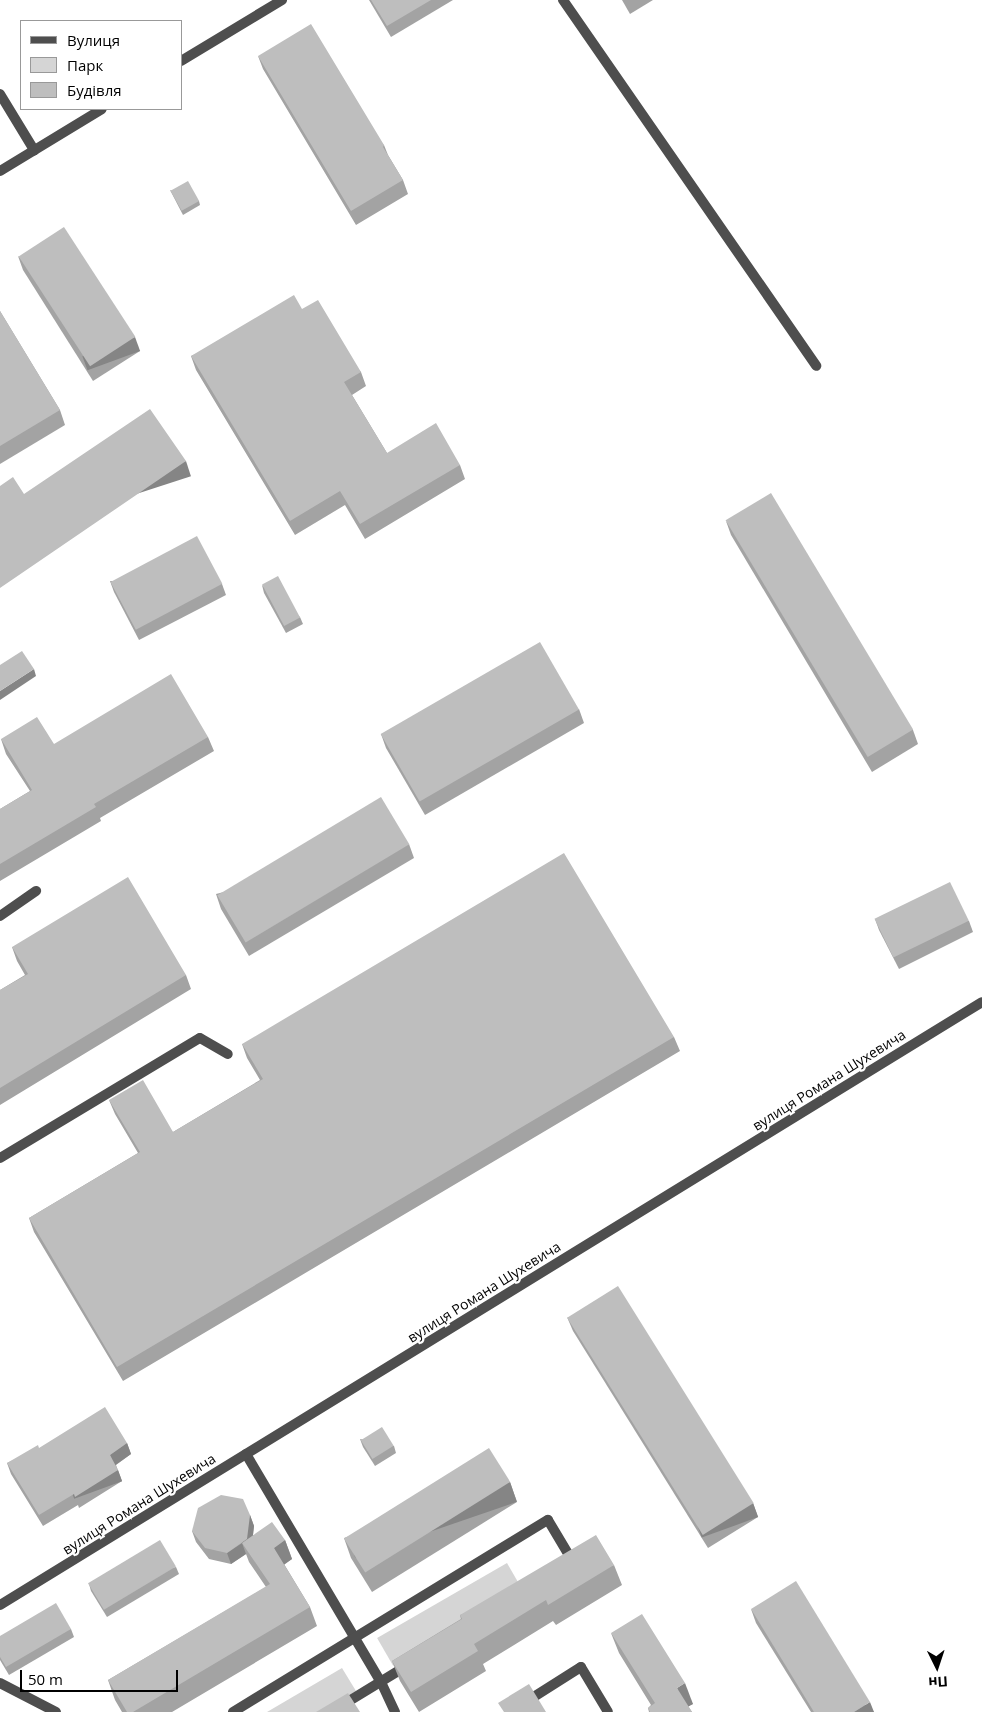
<!DOCTYPE html>
<meta charset="utf-8">
<style>
body{margin:0}
#map{position:relative;width:982px;height:1712px;overflow:hidden;background:#fff;font-family:"Open Sans",sans-serif}
div>[style]{position:absolute}
[style*='--x']{left:calc(var(--x)*1px);top:calc(var(--y)*1px);width:calc(var(--w)*1px);rotate:calc(var(--a)*1deg)}
.green>*{inset:0;background:#d5d5d5;transform-origin:0 0}
.service>*{height:10px;margin:-5px;padding:0 5px;transform-origin:5px;border-radius:5px;background:#4e4e4e}
.minor>*{height:10px;margin:-5px;padding:0 5px;transform-origin:5px;border-radius:5px;background:#4e4e4e}
.wall>*{inset:0;background:#a3a3a3}
.shaded-wall>*{inset:0;background:#858585;transform-origin:0 0}
.building>*{inset:0;background:#bebebe;transform-origin:0 0}
span{translate:-50% -50%;white-space:nowrap;text-align:center;line-height:1.15;-webkit-text-stroke:4.5px #fff;paint-order:stroke}
.street-label{font-size:14px;color:#000}
.legend{position:absolute;left:20px;top:20px;width:162px;height:90px;box-sizing:border-box;background:#fff;border:1px solid #999;margin:0;padding:6px 9px;list-style:none;font-size:15px;color:#000}
.legend li{display:flex;align-items:center;gap:10px;height:25px}
.legend b{width:25px;border:1px solid #999}
.north{position:absolute;left:912px;top:1642px;width:50px;height:50px;-webkit-text-stroke:4px #fff;paint-order:stroke;rotate:176deg;font-size:14px;font-weight:700;line-height:20px;text-align:center;color:#000}
.north::after{content:'';display:block;margin:auto;width:18px;height:22px;background:#000;clip-path:polygon(50% 0,100% 100%,50% 72%,0 100%)}
.scale{position:absolute;left:20px;top:1670px;width:158px;height:22px;box-sizing:border-box;border:2px solid #000;border-top:0;padding-left:6px;font-size:15px;line-height:18px;white-space:nowrap;color:#000;-webkit-text-stroke:4px #fff;paint-order:stroke}
</style>
<div id="map">
<div class="green">
<i style="left:507px;top:1563px;width:32px;height:150px;rotate:60deg"></i>
<i style="clip-path:polygon(342px 1668px,356px 1691px,322px 1712px,267px 1712px)"></i>
</div>
<div class="service">
<i style="--x:563;--y:0;--w:445;--a:55.3"></i>
<i style="--x:0;--y:916;--w:44;--a:-34.8"></i>
<i style="--x:0;--y:1158;--w:233;--a:-31"></i>
<i style="--x:200;--y:1038;--w:32;--a:30"></i>
<i style="--x:246;--y:1454;--w:265;--a:59.4"></i>
<i style="--x:381;--y:1682;--w:33;--a:65"></i>
<i style="--x:0;--y:1683;--w:63;--a:27.4"></i>
<i style="--x:233;--y:1712;--w:369;--a:-31.4"></i>
<i style="--x:548;--y:1520;--w:49;--a:59.2"></i>
<i style="--x:331;--y:1712;--w:90;--a:-31.4"></i>
<i style="--x:510;--y:1712;--w:84;--a:-32.4"></i>
<i style="--x:581;--y:1667;--w:52;--a:59"></i>
</div>
<div class="minor">
<i style="--x:181;--y:61;--w:118;--a:-31.1"></i>
<i style="--x:0;--y:94;--w:66;--a:58.7"></i>
<i style="--x:0;--y:171;--w:119;--a:-31.3"></i>
<i style="--x:0;--y:1605;--w:1152;--a:-31.55"></i>
</div>
<div class="wall">
<i style="clip-path:polygon(369px 0,453px 0,391px 37px)"></i>
<i style="clip-path:polygon(622px 0,653px 0,630px 14px)"></i>
<i style="clip-path:polygon(258px 56px,384px 145px,388px 155px,403px 180px,408px 194px,356px 225px,263px 69px)"></i>
<i style="clip-path:polygon(170px 190px,199px 201px,200px 205px,183px 215px)"></i>
<i style="clip-path:polygon(18px 256px,140px 351px,93px 381px,23px 270px)"></i>
<i style="clip-path:polygon(302px 309px,361px 372px,366px 386px,352px 395px,387px 453px,460px 465px,465px 479px,365px 539px,345px 505px,295px 535px,196px 370px,191px 356px)"></i>
<i style="clip-path:polygon(0 311px,60px 410px,65px 425px,0 464px)"></i>
<i style="clip-path:polygon(726px 521px,913px 730px,918px 744px,872px 772px,731px 535px)"></i>
<i style="clip-path:polygon(110px 581px,222px 584px,226px 595px,139px 640px,114px 592px)"></i>
<i style="clip-path:polygon(262px 585px,300px 617px,303px 624px,286px 633px,264px 593px)"></i>
<i style="clip-path:polygon(579px 709px,584px 723px,425px 815px,386px 748px,381px 734px)"></i>
<i style="clip-path:polygon(208px 737px,214px 751px,100px 818px,101px 821px,0 881px,0 809px,30px 791px,6px 754px,1px 739px,54px 744px)"></i>
<i style="clip-path:polygon(409px 844px,414px 858px,249px 956px,221px 909px,216px 894px)"></i>
<i style="clip-path:polygon(875px 919px,969px 921px,973px 932px,899px 969px,879px 930px)"></i>
<i style="clip-path:polygon(12px 947px,186px 975px,191px 989px,0 1105px,0 990px,25px 975px,17px 961px)"></i>
<i style="clip-path:polygon(674px 1037px,680px 1051px,123px 1381px,34px 1232px,29px 1218px,138px 1153px,115px 1114px,109px 1100px,173px 1132px,260px 1080px,247px 1058px,242px 1044px)"></i>
<i style="clip-path:polygon(567px 1317px,753px 1503px,758px 1517px,708px 1548px,573px 1331px)"></i>
<i style="clip-path:polygon(360px 1439px,394px 1446px,396px 1453px,375px 1466px,363px 1447px)"></i>
<i style="clip-path:polygon(127px 1443px,131px 1454px,116px 1465px,122px 1481px,79px 1508px,78px 1505px,43px 1526px,11px 1474px,7px 1463px,39px 1448px)"></i>
<i style="clip-path:polygon(510px 1482px,517px 1502px,372px 1592px,351px 1558px,344px 1538px)"></i>
<i style="clip-path:polygon(250px 1515px,254px 1526px,253px 1535px,285px 1540px,292px 1559px,284px 1564px,310px 1607px,317px 1626px,172px 1712px,122px 1712px,115px 1700px,108px 1680px,266px 1587px,249px 1562px,246px 1554px,231px 1564px,209px 1559px,196px 1542px,192px 1531px)"></i>
<i style="clip-path:polygon(614px 1565px,622px 1585px,556px 1625px,553px 1621px,483px 1664px,486px 1671px,419px 1712px,400px 1681px,392px 1661px,461px 1619px,460px 1615px)"></i>
<i style="clip-path:polygon(176px 1567px,179px 1574px,107px 1617px,91px 1591px,89px 1584px)"></i>
<i style="clip-path:polygon(751px 1609px,874px 1712px,811px 1712px,756px 1623px)"></i>
<i style="clip-path:polygon(71px 1629px,74px 1637px,9px 1675px,0 1660px,0 1636px)"></i>
<i style="clip-path:polygon(611px 1633px,693px 1704px,688px 1706px,692px 1712px,649px 1712px,648px 1708px,651px 1705px,619px 1653px)"></i>
</div>
<div class="shaded-wall">
<i style="left:135px;top:337px;width:15px;height:56px;rotate:70deg"></i>
<i style="left:186px;top:461px;width:16px;height:225px;rotate:72deg"></i>
<i style="clip-path:polygon(34px 669px,36px 676px,0 700px,0 691px)"></i>
<i style="clip-path:polygon(127px 1443px,131px 1454px,114px 1466px,110px 1455px)"></i>
<i style="left:118px;top:1470px;width:12px;height:51px;rotate:70deg"></i>
<i style="left:510px;top:1482px;width:21px;height:171px;rotate:71deg"></i>
<i style="left:753px;top:1503px;width:15px;height:60px;rotate:70deg"></i>
<i style="clip-path:polygon(250px 1515px,254px 1526px,251px 1551px,242px 1543px)"></i>
<i style="clip-path:polygon(285px 1540px,292px 1559px,281px 1567px,274px 1548px)"></i>
<i style="clip-path:polygon(242px 1543px,246px 1554px,231px 1564px,227px 1553px)"></i>
<i style="clip-path:polygon(685px 1683px,693px 1704px,684px 1709px,677px 1688px)"></i>
<i style="clip-path:polygon(870px 1702px,874px 1712px,854px 1712px)"></i>
</div>
<div class="building">
<i style="clip-path:polygon(371px 0,431px 0,387px 26px)"></i>
<i style="clip-path:polygon(311px 24px,384px 145px,383px 147px,403px 180px,351px 211px,258px 56px)"></i>
<i style="left:188px;top:181px;width:23px;height:20px;rotate:61deg"></i>
<i style="left:64px;top:227px;width:131px;height:54px;rotate:57deg"></i>
<i style="clip-path:polygon(294px 295px,302px 309px,318px 300px,361px 372px,344px 382px,387px 453px,436px 423px,460px 465px,360px 524px,340px 491px,290px 521px,191px 356px)"></i>
<i style="clip-path:polygon(0 311px,60px 410px,0 446px)"></i>
<i style="clip-path:polygon(150px 409px,186px 461px,0 588px,0 486px,13px 477px,24px 494px)"></i>
<i style="left:771px;top:493px;width:276px;height:53px;rotate:59deg"></i>
<i style="left:197px;top:536px;width:54px;height:98px;rotate:62deg"></i>
<i style="left:278px;top:576px;width:47px;height:18px;rotate:62deg"></i>
<i style="left:540px;top:642px;width:78px;height:184px;rotate:60deg"></i>
<i style="clip-path:polygon(22px 651px,34px 669px,0 691px,0 665px)"></i>
<i style="clip-path:polygon(171px 674px,208px 737px,94px 804px,96px 807px,0 864px,0 809px,32px 790px,1px 739px,37px 717px,54px 744px)"></i>
<i style="left:381px;top:797px;width:55px;height:191px;rotate:59deg"></i>
<i style="clip-path:polygon(564px 853px,674px 1037px,117px 1367px,29px 1218px,140px 1152px,109px 1100px,143px 1080px,173px 1132px,263px 1079px,242px 1044px)"></i>
<i style="clip-path:polygon(128px 877px,186px 975px,0 1088px,0 990px,28px 974px,12px 947px)"></i>
<i style="left:950px;top:882px;width:43px;height:84px;rotate:64deg"></i>
<i style="left:618px;top:1286px;width:256px;height:60px;rotate:58deg"></i>
<i style="clip-path:polygon(105px 1407px,127px 1443px,110px 1455px,118px 1470px,75px 1497px,74px 1494px,39px 1515px,7px 1463px,38px 1445px,39px 1448px)"></i>
<i style="left:382px;top:1427px;width:22px;height:25px;rotate:58deg"></i>
<i style="left:489px;top:1448px;width:40px;height:171px;rotate:58deg"></i>
<i style="clip-path:polygon(221px 1495px,243px 1499px,250px 1515px,247px 1539px,227px 1553px,205px 1548px,192px 1531px,198px 1508px)"></i>
<i style="clip-path:polygon(272px 1522px,285px 1540px,274px 1548px,310px 1607px,133px 1712px,127px 1712px,108px 1680px,270px 1584px,242px 1543px)"></i>
<i style="clip-path:polygon(596px 1535px,614px 1565px,548px 1605px,546px 1600px,474px 1644px,478px 1651px,411px 1692px,392px 1661px,462px 1619px,460px 1615px)"></i>
<i style="left:160px;top:1540px;width:31px;height:84px;rotate:59deg"></i>
<i style="clip-path:polygon(796px 1581px,870px 1702px,854px 1712px,814px 1712px,751px 1609px)"></i>
<i style="clip-path:polygon(56px 1603px,71px 1629px,6px 1667px,0 1657px,0 1636px)"></i>
<i style="clip-path:polygon(642px 1614px,685px 1683px,677px 1688px,692px 1712px,650px 1712px,648px 1708px,655px 1703px,611px 1633px)"></i>
<i style="clip-path:polygon(529px 1684px,546px 1712px,504px 1712px,498px 1703px)"></i>
<i style="clip-path:polygon(348px 1693px,360px 1712px,316px 1712px)"></i>
</div>
<div class="street-label">
<span style="left:829px;top:1080px;rotate:-32deg">вулиця Романа Шухевича</span>
<span style="left:484px;top:1292px;rotate:-32deg">вулиця Романа Шухевича</span>
<span style="left:139px;top:1504px;rotate:-32deg">вулиця Романа Шухевича</span>
</div>
<ul class="legend">
<li><b style="height:6px;background:#4e4e4e"></b>Вулиця</li>
<li><b style="height:14px;background:#d5d5d5"></b>Парк</li>
<li><b style="height:14px;background:#bebebe"></b>Будівля</li>
</ul>
<div class="north">Пн</div>
<div class="scale">50 m</div>
</div>
